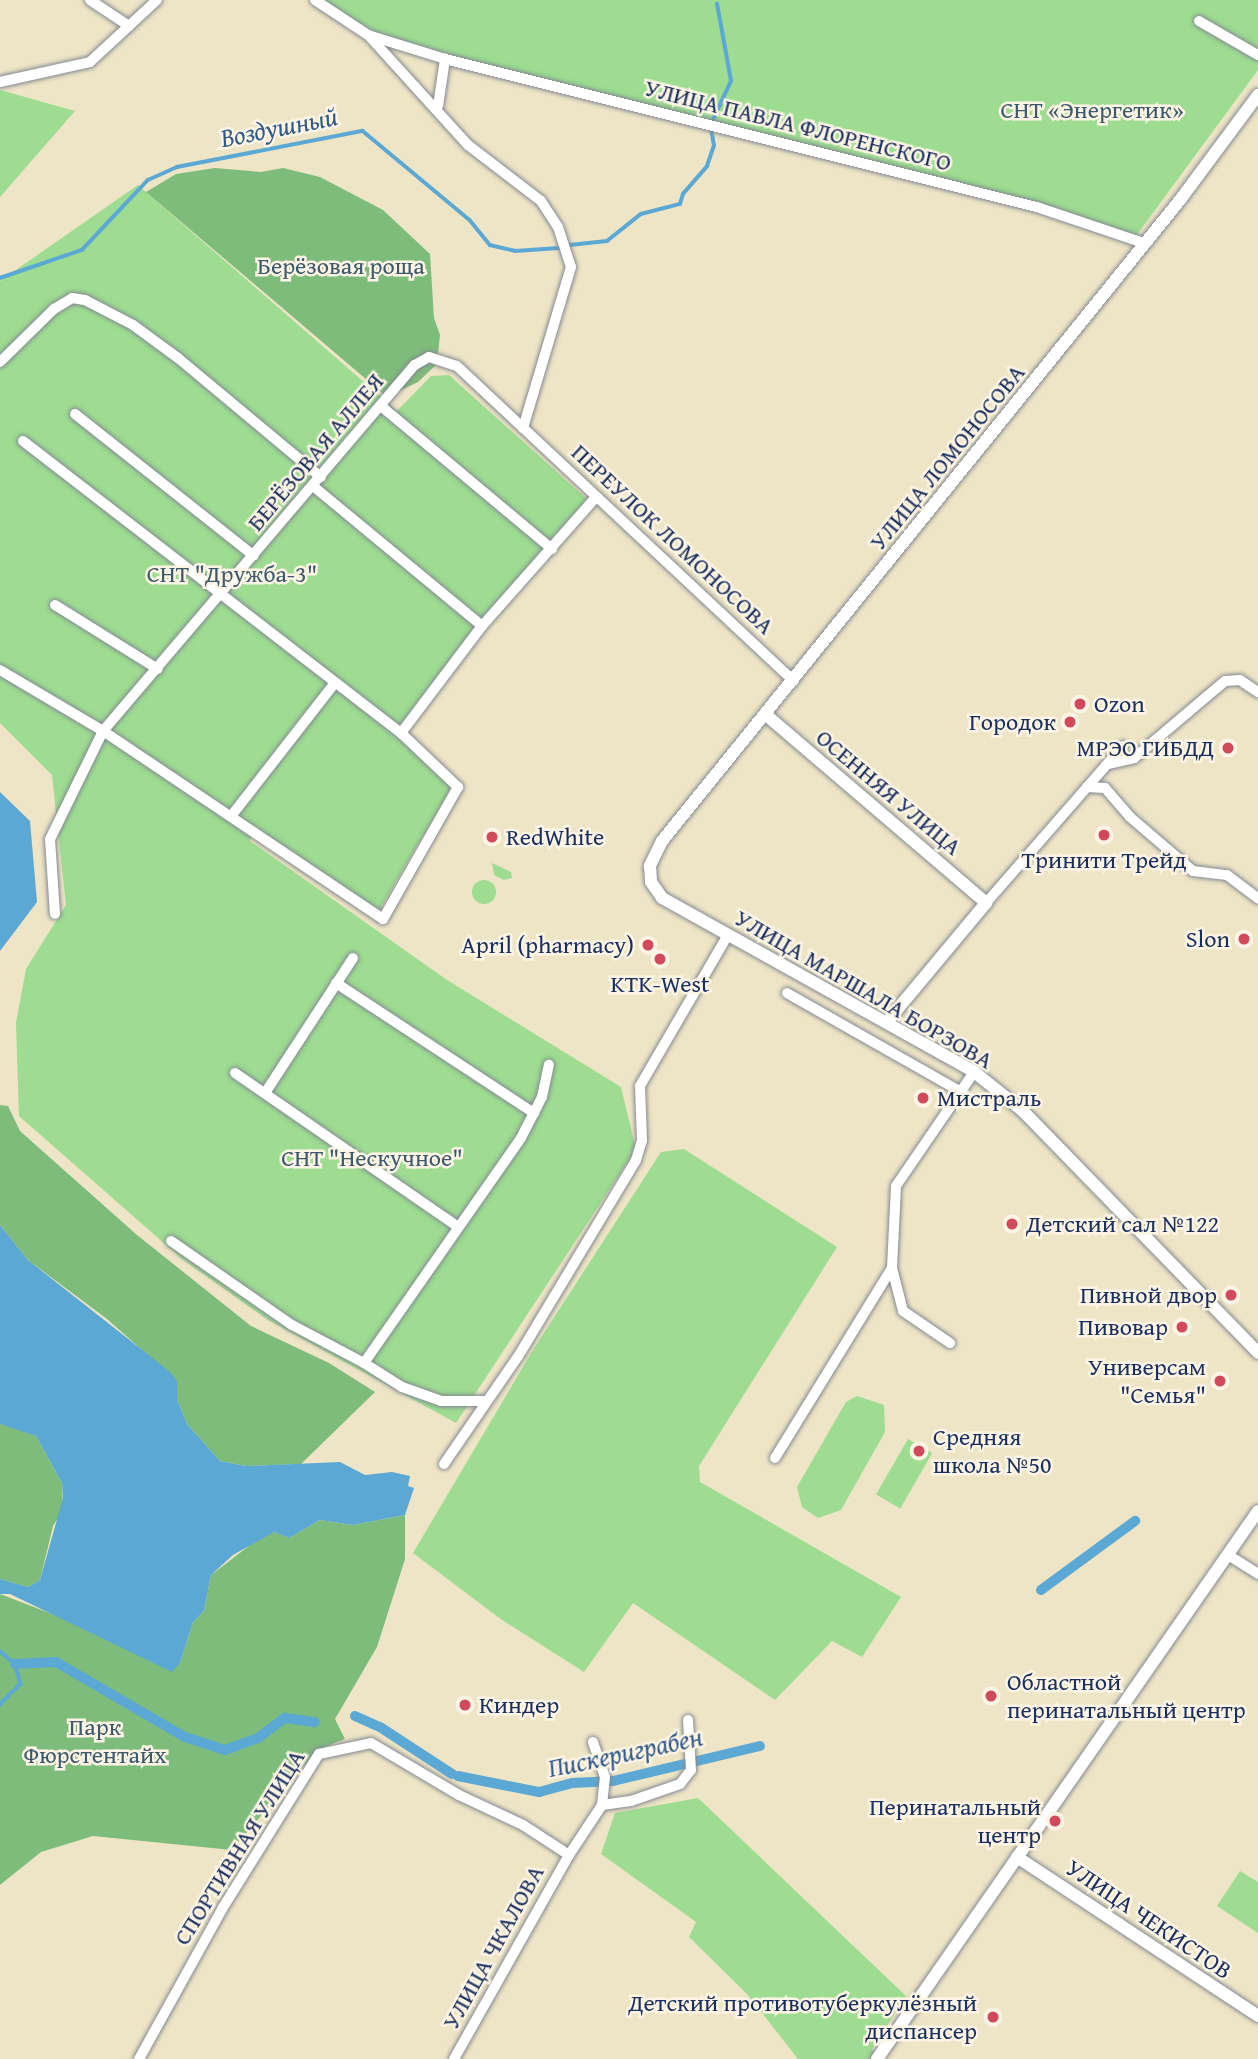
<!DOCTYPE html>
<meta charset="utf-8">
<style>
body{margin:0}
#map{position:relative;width:1258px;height:2059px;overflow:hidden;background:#eee5c6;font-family:"Gentium Book Plus",serif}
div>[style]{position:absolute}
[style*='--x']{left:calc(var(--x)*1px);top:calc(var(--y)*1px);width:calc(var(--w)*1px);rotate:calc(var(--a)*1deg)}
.green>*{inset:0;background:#9ddc91;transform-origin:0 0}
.round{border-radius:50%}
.forest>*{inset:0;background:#7ebc7b}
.water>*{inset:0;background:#5ca8d5}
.stream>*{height:3.5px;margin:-1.75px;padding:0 1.75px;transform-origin:1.75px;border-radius:1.75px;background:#5ca8d5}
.canal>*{height:10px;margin:-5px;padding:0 5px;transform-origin:5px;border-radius:5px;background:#5ca8d5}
.roads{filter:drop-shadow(0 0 2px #848a92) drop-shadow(0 0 2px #848a92)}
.street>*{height:10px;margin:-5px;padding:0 5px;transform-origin:5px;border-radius:5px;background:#fff}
.secondary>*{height:12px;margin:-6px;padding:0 6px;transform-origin:6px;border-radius:6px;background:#fff}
.dots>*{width:19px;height:19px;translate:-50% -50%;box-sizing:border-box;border:4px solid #fcf5e5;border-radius:50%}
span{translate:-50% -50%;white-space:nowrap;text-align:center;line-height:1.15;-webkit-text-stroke:5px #fcf5e5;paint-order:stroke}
.park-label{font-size:24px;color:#3c5a6b}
.street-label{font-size:24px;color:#1b2f5e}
.poi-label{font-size:24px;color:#1b2f5e}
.left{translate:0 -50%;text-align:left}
.right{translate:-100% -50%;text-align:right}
.water-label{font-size:26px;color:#325988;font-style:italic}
</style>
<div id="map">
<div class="green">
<i style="clip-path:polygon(317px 0,1258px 0,1258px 70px,1136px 236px,487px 70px,365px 30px)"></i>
<i style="clip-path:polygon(0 90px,75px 111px,0 197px)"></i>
<i style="clip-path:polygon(138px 185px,397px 411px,431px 376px,449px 375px,589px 501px,398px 737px,453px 785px,377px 914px,254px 831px,250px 841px,447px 980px,621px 1087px,636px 1149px,456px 1423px,268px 1320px,182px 1259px,19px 1116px,16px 1023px,26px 969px,66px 905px,52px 775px,0 723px,0 281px)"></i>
<i style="clip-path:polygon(492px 863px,511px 872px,512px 878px,504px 880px,494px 875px)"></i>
<i class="round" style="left:472px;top:880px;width:24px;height:24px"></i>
<i style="clip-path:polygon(684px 1149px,837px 1247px,699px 1466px,700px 1482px,901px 1597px,862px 1657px,832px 1641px,775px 1700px,633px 1603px,584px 1672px,502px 1620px,413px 1553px,533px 1350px,661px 1152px)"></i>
<i style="clip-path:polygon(857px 1396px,884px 1405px,885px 1432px,841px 1510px,818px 1518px,802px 1507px,797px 1487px,846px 1402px)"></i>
<i style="left:908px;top:1439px;width:28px;height:64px;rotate:30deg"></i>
<i style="clip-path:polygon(698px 1798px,906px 1996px,872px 2049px,877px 2059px,798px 2059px,747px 1994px,689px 1937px,696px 1922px,601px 1854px,615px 1813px)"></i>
<i style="clip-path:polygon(1240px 1871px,1258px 1882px,1258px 1933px,1217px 1906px)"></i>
</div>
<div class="forest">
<i style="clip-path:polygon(215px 168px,261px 172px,283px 168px,320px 177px,383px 210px,430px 254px,434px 318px,440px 335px,437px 364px,418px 382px,387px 397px,146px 192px,176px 174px)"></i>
<i style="clip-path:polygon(0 1105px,8px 1106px,20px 1131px,137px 1235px,251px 1326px,329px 1363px,375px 1392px,301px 1464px,246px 1466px,220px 1461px,187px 1424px,177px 1399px,177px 1381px,107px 1319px,28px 1260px,0 1225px)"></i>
<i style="clip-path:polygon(4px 1423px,36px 1436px,62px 1483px,63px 1510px,53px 1526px,40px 1580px,28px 1587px,0 1579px,0 1424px)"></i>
<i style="clip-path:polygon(405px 1515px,405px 1559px,377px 1647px,335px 1719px,345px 1739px,317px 1750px,232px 1850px,93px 1836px,41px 1852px,0 1885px,0 1594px,180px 1663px,193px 1622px,204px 1611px,211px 1575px,258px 1539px,274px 1532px,289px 1538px,320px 1520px,353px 1525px)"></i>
</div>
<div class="water">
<i style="clip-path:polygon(0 792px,30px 821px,37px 902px,0 951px)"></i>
<i style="clip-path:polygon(0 1225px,28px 1260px,169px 1371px,177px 1381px,177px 1399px,187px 1424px,220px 1461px,246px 1466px,340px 1462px,365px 1475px,392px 1472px,410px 1476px,408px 1486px,414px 1488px,405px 1515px,353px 1525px,320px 1520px,289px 1538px,274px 1532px,233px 1555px,211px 1575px,204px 1611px,193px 1622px,180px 1663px,172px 1672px,10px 1594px,0 1594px,0 1579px,28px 1587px,40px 1580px,63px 1498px,62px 1483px,36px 1436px,0 1424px)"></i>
</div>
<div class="stream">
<i style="--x:713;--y:120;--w:43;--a:-65.2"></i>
<i style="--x:731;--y:81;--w:78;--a:-100.3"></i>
<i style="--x:570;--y:245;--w:37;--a:-6"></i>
<i style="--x:607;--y:241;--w:43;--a:-38.5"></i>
<i style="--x:641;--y:214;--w:40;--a:-14.4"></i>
<i style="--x:680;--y:204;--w:10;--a:-73"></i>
<i style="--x:683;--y:194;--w:37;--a:-49"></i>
<i style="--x:707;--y:166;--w:21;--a:-71"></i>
<i style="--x:714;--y:146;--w:17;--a:-100"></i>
<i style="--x:0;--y:278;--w:87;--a:-18.9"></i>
<i style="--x:82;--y:250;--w:96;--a:-46.7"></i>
<i style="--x:148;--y:180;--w:32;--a:-24"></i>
<i style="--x:177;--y:167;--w:189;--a:-11"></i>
<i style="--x:363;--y:131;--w:139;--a:39.8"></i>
<i style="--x:470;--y:220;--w:32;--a:51"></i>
<i style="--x:490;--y:245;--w:26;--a:13"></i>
<i style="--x:515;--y:251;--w:44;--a:-3.9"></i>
<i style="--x:0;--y:1651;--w:20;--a:41"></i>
<i style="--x:15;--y:1664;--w:21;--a:73"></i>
<i style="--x:21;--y:1684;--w:30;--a:135"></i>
</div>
<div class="canal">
<i style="--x:1041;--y:1590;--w:117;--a:-36.3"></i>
<i style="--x:15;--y:1664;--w:41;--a:-2.8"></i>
<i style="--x:56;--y:1662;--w:149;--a:30.2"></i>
<i style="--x:185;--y:1737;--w:42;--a:18"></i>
<i style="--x:225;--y:1750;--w:35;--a:-20"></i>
<i style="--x:258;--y:1738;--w:34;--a:-37"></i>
<i style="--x:285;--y:1718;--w:30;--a:8"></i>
<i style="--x:355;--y:1716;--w:27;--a:24"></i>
<i style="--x:380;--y:1727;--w:86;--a:33.1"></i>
<i style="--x:458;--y:1776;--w:83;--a:11.2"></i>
<i style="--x:539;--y:1792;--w:35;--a:-15"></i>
<i style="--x:573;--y:1783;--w:40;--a:-2.9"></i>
<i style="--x:613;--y:1781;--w:151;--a:-13.4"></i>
</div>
<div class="roads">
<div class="street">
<i style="--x:90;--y:0;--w:47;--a:33.7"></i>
<i style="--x:315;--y:0;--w:64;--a:33.4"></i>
<i style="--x:368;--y:35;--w:81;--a:17.3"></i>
<i style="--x:445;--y:59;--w:610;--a:14.04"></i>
<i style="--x:1037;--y:207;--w:113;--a:18.6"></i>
<i style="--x:1199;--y:21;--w:68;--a:30"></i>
<i style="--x:370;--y:37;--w:146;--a:47.8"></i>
<i style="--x:468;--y:145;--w:92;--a:37.5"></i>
<i style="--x:541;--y:201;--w:31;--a:57"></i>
<i style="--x:558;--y:227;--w:42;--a:72"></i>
<i style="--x:571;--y:267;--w:168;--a:106.6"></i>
<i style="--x:0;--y:82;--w:92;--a:-12.5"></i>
<i style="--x:90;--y:62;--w:91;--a:-42.8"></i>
<i style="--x:438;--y:106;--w:48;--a:-81.5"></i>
<i style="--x:0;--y:362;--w:76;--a:-44.5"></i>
<i style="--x:54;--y:309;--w:21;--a:-31"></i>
<i style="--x:72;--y:298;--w:13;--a:9"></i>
<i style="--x:85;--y:300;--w:54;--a:27.5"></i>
<i style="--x:133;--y:325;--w:56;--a:36.3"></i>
<i style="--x:178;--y:358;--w:186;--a:39.8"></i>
<i style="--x:381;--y:406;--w:223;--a:39.9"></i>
<i style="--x:75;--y:414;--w:228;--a:38.4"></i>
<i style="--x:23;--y:441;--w:478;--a:37.7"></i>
<i style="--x:401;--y:733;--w:134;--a:-52.9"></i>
<i style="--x:313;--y:486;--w:219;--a:39.6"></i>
<i style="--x:482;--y:626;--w:172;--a:-48.5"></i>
<i style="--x:55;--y:605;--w:121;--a:31.9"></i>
<i style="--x:0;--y:670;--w:120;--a:30.6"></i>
<i style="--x:103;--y:731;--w:120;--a:116.1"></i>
<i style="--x:50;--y:839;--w:75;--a:86.2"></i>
<i style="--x:401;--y:733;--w:79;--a:43.5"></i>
<i style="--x:458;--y:787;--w:152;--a:119.6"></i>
<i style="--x:383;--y:919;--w:337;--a:-146.1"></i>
<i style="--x:103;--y:731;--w:481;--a:-49.6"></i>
<i style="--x:415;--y:365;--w:16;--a:-30"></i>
<i style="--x:429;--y:357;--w:29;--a:18"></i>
<i style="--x:457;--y:366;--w:461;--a:43.1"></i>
<i style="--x:1109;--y:764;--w:26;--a:-13"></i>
<i style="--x:1134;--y:758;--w:119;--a:-40.2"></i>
<i style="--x:1225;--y:681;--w:15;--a:-4"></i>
<i style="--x:1240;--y:680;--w:22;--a:34"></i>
<i style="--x:1087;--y:787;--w:18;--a:3"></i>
<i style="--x:1105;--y:788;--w:38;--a:49"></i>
<i style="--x:1130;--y:817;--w:83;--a:40.6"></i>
<i style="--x:1193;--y:871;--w:34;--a:7"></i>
<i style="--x:1227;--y:875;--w:39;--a:37"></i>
<i style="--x:232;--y:815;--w:166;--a:-52.1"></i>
<i style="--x:986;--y:903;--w:208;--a:-48.9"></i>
<i style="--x:336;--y:983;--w:237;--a:33.3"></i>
<i style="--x:787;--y:993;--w:200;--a:29.6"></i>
<i style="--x:235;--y:1073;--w:270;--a:34.6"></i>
<i style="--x:265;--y:1093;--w:161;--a:-56.9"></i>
<i style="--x:171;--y:1241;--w:147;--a:34.8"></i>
<i style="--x:292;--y:1325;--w:81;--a:27.8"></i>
<i style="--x:364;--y:1363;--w:274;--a:-55.1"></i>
<i style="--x:521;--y:1138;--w:46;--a:-62.9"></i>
<i style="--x:542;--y:1097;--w:33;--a:-78"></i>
<i style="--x:892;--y:1268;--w:44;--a:75.7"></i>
<i style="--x:903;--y:1311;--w:57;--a:34.2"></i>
<i style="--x:364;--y:1363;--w:45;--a:32.3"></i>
<i style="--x:402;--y:1387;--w:41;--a:19.7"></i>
<i style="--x:441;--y:1401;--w:45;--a:0"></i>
<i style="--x:775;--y:1458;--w:223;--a:-58.4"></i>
<i style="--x:892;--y:1268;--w:82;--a:-87.2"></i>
<i style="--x:896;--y:1186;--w:138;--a:-55.6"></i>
<i style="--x:444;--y:1464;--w:132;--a:-55.5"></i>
<i style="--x:519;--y:1355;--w:227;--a:-59"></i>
<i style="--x:636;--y:1160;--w:21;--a:-73"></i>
<i style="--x:642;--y:1140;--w:54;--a:-92.1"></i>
<i style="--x:640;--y:1086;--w:175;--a:-59.8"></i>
<i style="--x:1228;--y:1555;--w:36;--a:32"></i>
<i style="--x:602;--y:1805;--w:29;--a:-8"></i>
<i style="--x:631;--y:1801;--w:52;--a:-19.1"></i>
<i style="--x:680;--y:1784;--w:18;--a:-52"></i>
<i style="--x:691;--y:1770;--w:50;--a:-93.4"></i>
<i style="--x:139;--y:2059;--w:171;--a:-61"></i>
<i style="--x:222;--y:1909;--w:183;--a:-58"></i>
<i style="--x:319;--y:1754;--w:53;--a:-11.9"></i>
<i style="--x:371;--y:1743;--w:102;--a:30.6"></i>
<i style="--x:459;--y:1795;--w:71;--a:25.1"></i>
<i style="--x:523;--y:1825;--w:55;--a:33.1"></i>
<i style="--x:454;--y:2059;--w:234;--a:-60.6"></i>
<i style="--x:569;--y:1855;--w:60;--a:-56.6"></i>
<i style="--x:602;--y:1805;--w:28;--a:-84"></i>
<i style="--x:605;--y:1777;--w:37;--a:-109"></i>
</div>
<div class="secondary">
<i style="--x:1258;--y:95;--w:131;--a:126.6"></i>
<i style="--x:1180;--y:200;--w:824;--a:128.94"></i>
<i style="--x:662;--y:841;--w:28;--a:116"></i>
<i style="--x:650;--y:866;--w:16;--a:86"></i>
<i style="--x:651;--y:882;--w:19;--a:55"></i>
<i style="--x:662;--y:898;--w:356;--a:29.1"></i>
<i style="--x:973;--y:1071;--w:64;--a:38.7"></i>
<i style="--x:1023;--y:1111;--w:337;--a:45.8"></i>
<i style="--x:765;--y:714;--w:291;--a:40.5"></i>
<i style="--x:986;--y:903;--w:155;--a:129.8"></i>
<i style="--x:1017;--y:1857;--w:289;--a:33.4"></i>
<i style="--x:877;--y:2059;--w:667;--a:-55.19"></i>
</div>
</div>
<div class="dots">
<i style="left:1080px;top:704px;background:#d1495b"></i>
<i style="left:1070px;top:722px;background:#d1495b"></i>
<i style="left:1228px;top:748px;background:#d1495b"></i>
<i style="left:1104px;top:835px;background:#d1495b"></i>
<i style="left:492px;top:837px;background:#d1495b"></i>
<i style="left:1244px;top:939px;background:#d1495b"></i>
<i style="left:648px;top:945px;background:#d1495b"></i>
<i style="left:660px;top:959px;background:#d1495b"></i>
<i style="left:923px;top:1098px;background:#d1495b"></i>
<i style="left:1012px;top:1224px;background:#d1495b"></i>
<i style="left:1231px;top:1295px;background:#d1495b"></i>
<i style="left:1182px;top:1327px;background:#d1495b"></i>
<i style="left:1220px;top:1381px;background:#d1495b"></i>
<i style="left:919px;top:1451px;background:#d1495b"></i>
<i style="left:991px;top:1696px;background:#d1495b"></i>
<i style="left:465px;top:1705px;background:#d1495b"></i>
<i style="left:1055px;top:1821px;background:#d1495b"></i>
<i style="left:993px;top:2017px;background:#d1495b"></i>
</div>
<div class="park-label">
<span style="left:1092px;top:110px">СНТ «Энергетик»</span>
<span style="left:341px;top:266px">Берёзовая роща</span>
<span style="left:232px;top:574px">СНТ "Дружба-3"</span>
<span style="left:372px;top:1158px">СНТ "Нескучное"</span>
<span style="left:95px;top:1741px">Парк<br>Фюрстентайх</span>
</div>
<div class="street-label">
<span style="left:798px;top:125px;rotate:14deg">УЛИЦА ПАВЛА ФЛОРЕНСКОГО</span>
<span style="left:315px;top:452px;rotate:-50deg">БЕРЁЗОВАЯ АЛЛЕЯ</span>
<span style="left:947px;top:457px;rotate:-51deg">УЛИЦА ЛОМОНОСОВА</span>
<span style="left:673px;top:539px;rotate:43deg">ПЕРЕУЛОК ЛОМОНОСОВА</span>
<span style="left:889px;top:792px;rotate:40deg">ОСЕННЯЯ УЛИЦА</span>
<span style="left:864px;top:989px;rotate:30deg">УЛИЦА МАРШАЛА БОРЗОВА</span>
<span style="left:239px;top:1847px;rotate:-58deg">СПОРТИВНАЯ УЛИЦА</span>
<span style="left:1149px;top:1919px;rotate:34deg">УЛИЦА ЧЕКИСТОВ</span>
<span style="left:493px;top:1947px;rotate:-61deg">УЛИЦА ЧКАЛОВА</span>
</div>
<div class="poi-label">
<span class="left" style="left:1094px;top:704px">Ozon</span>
<span class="right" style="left:1056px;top:722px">Городок</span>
<span class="right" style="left:1214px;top:748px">МРЭО ГИБДД</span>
<span class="left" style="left:506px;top:837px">RedWhite</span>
<span style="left:1104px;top:860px">Тринити Трейд</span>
<span class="right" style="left:1230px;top:939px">Slon</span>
<span class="right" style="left:634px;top:945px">April (pharmacy)</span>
<span style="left:660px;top:984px">KTK-West</span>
<span class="left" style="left:937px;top:1098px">Мистраль</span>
<span class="left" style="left:1026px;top:1224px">Детский сал №122</span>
<span class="right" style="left:1217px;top:1295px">Пивной двор</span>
<span class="right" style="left:1168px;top:1327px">Пивовар</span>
<span class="right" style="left:1206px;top:1381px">Универсам<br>"Семья"</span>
<span class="left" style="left:933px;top:1451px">Средняя<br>школа №50</span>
<span class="left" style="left:1007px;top:1696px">Областной<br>перинатальный центр</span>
<span class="left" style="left:479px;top:1705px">Киндер</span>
<span class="right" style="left:1041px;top:1821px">Перинатальный<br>центр</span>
<span class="right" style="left:977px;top:2017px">Детский противотуберкулёзный<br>диспансер</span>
</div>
<div class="water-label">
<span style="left:279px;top:127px;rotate:-11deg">Воздушный</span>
<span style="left:625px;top:1752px;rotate:-12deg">Пискериграбен</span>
</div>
</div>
